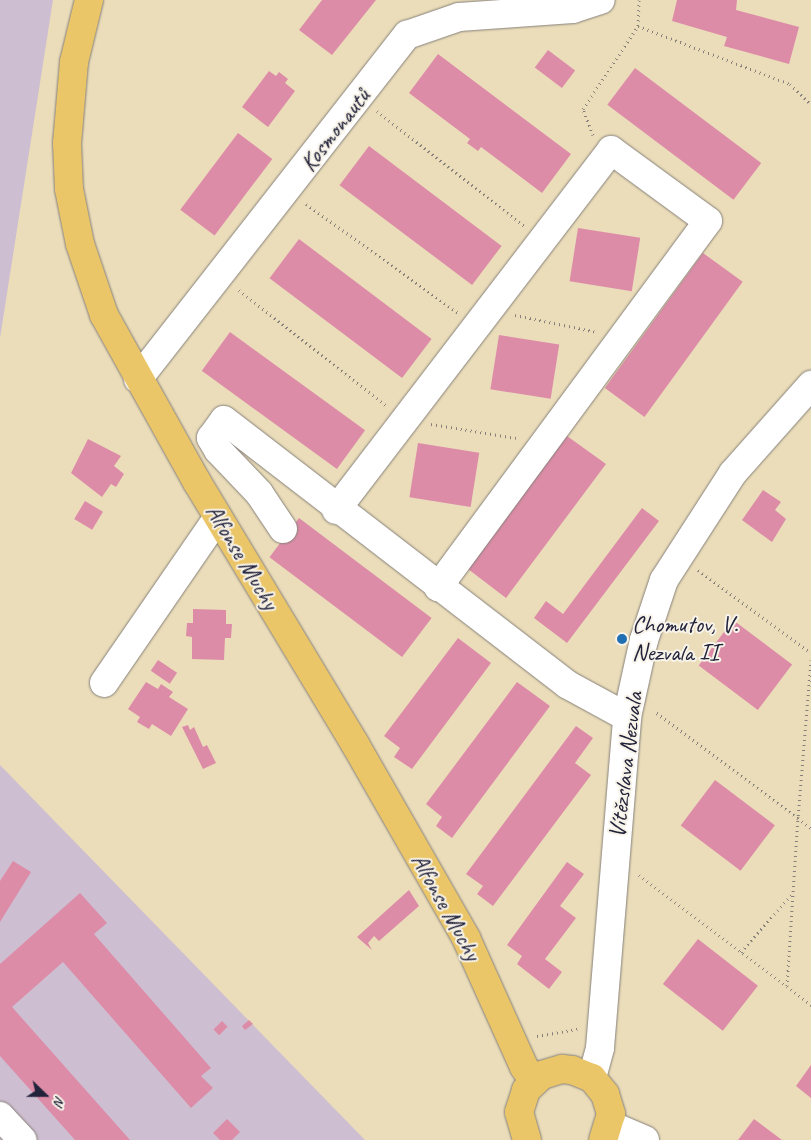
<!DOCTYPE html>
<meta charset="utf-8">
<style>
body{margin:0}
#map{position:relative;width:811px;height:1140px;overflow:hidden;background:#ebddba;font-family:Caveat,sans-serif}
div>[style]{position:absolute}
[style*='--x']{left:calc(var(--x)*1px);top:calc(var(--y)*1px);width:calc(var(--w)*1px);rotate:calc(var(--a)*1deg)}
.industrial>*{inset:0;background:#cebed1}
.building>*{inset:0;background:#dd8ca8;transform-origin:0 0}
.path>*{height:3px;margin-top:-1.5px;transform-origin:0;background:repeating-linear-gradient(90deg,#86807a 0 1px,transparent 0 5px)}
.roads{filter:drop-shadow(0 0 1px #86807a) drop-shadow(0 0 1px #86807a)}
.minor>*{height:28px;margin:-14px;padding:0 14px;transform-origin:14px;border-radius:14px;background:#fff}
.major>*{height:28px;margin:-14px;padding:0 14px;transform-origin:14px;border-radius:14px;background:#ebc669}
.dots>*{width:14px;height:14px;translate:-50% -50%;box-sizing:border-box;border:2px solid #f7f3e8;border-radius:50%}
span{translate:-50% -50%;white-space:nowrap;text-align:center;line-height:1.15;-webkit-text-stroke:4px #f7f3e8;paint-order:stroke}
.street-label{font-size:24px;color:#22223b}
.poi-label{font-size:24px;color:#22223b}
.left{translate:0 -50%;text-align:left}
.north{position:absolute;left:20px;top:1070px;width:50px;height:50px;-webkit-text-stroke:4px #f7f3e8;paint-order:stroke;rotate:112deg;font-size:14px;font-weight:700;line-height:20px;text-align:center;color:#22223b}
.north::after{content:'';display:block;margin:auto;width:18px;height:22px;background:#22223b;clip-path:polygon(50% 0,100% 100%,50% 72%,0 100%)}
</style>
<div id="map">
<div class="industrial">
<i style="clip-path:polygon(0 0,53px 0,0 338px)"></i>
<i style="clip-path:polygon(0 765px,365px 1140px,0 1140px)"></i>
</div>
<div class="building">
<i style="clip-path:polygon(322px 0,376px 0,332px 55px,299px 30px)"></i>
<i style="clip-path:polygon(677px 0,737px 0,736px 10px,799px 27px,789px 64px,724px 46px,727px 37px,672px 21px)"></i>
<i style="left:548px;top:50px;width:34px;height:22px;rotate:37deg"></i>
<i style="clip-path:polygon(438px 54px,571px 154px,542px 193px,481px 147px,478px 151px,467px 143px,470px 139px,409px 93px)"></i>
<i style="left:635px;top:68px;width:158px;height:46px;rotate:37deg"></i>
<i style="clip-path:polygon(269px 71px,276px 76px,279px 72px,288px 79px,285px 83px,295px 91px,268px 127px,242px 107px)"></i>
<i style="left:238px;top:133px;width:43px;height:96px;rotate:37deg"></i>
<i style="left:369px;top:146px;width:166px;height:49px;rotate:37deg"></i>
<i style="left:578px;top:228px;width:63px;height:54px;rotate:9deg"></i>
<i style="left:299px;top:239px;width:166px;height:49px;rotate:37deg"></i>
<i style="left:703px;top:253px;width:49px;height:167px;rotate:36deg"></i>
<i style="left:230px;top:332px;width:167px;height:48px;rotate:36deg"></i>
<i style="left:499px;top:335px;width:61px;height:55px;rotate:9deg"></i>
<i style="clip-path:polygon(567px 436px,606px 464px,506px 598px,468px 569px,515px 506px,511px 504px,522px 496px)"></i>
<i style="clip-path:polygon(88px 439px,121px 456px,114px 466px,124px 474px,116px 487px,111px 484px,102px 497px,71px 473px)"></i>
<i style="left:418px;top:443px;width:62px;height:55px;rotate:9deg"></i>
<i style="clip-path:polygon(763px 490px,781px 502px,775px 510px,786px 519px,772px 542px,742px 520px)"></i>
<i style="left:85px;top:501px;width:21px;height:21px;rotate:31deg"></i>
<i style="clip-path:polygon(642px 508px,659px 521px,567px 643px,534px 618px,546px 601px,563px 614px)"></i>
<i style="left:299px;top:518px;width:166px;height:49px;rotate:37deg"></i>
<i style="clip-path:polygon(193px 609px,226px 610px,226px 624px,232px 624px,231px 638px,225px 638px,224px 660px,192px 659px,192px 637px,186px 636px,187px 623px,193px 623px)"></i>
<i style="left:733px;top:620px;width:74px;height:57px;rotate:37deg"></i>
<i style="clip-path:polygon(458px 638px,491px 663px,412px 769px,394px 757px,400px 748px,384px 736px)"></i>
<i style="left:158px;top:660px;width:23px;height:13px;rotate:34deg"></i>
<i style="clip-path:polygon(146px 682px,158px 689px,161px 684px,173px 692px,169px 697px,188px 709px,171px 736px,152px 724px,149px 729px,137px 722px,140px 717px,128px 709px)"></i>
<i style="clip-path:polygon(517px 682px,550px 706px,452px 838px,436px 826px,442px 817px,426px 804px)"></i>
<i style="clip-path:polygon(188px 725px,190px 730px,194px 727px,203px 747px,207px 745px,216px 763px,203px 769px,182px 727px)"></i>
<i style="clip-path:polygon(576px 726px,593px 738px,575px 763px,591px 775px,493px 906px,477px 894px,483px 886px,466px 874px)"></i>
<i style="left:715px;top:780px;width:75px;height:57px;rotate:37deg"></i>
<i style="clip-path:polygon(13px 861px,31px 872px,0 922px,0 881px)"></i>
<i style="clip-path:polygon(567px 862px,584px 874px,560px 906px,576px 918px,545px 959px,562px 972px,549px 989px,517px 964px,522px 956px,507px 945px)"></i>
<i style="clip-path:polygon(409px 890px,419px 906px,379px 941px,374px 936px,368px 943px,372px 950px,357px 937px)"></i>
<i style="clip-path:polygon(80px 893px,107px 923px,94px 934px,211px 1068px,201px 1076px,213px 1088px,191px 1108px,63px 962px,12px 1007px,130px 1140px,75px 1140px,0 1056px,0 964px)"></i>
<i style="left:698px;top:939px;width:76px;height:57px;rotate:38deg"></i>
<i style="clip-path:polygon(249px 1020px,253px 1024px,245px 1030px,242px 1026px)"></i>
<i style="left:222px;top:1021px;width:8px;height:12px;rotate:45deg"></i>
<i style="clip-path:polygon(811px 1065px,811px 1098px,796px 1086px)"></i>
<i style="clip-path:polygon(227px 1119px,240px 1132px,232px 1140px,220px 1140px,213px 1133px)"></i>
<i style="clip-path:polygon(754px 1119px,782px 1140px,738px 1140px)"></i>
</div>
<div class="path">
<i style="--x:639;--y:0;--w:26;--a:92"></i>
<i style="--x:638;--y:26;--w:163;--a:20.9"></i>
<i style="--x:790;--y:84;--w:29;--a:44"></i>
<i style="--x:377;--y:111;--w:187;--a:38"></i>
<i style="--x:593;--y:135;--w:28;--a:-111"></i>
<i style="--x:583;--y:109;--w:100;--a:-56.5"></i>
<i style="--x:306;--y:204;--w:187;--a:35.6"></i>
<i style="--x:239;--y:290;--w:186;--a:38.2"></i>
<i style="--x:515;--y:315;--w:84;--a:11.7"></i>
<i style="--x:431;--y:424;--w:86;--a:9.4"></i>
<i style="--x:698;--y:570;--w:140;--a:36.3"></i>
<i style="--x:811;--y:660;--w:159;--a:94.7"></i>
<i style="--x:798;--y:818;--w:16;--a:38"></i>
<i style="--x:639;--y:875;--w:185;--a:36.9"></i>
<i style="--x:787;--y:986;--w:168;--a:-86.3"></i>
<i style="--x:798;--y:818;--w:179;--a:-143.4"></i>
<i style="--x:741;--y:952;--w:77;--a:-48.7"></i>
<i style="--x:787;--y:986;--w:31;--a:38"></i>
<i style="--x:537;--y:1036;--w:41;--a:-9.9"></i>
</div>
<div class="roads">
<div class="minor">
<i style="--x:138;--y:379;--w:437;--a:-52"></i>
<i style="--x:407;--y:35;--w:55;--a:-19.1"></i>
<i style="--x:459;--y:17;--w:114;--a:-4"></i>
<i style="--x:573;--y:9;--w:29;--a:-18"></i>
<i style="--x:336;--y:510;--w:453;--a:-52.6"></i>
<i style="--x:611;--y:150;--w:120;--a:36.2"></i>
<i style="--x:708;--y:221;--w:455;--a:126.4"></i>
<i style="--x:283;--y:529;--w:43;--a:-123.7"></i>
<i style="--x:259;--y:493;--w:59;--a:-133.6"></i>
<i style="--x:218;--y:450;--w:14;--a:-120"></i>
<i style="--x:211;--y:438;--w:22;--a:-54"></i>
<i style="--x:224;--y:420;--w:434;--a:37.6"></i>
<i style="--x:568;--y:685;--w:67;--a:28.5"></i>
<i style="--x:104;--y:683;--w:201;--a:-55.5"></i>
<i style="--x:592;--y:1078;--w:31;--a:-75"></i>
<i style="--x:600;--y:1048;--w:332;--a:-85.3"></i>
<i style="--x:627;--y:717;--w:79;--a:-77.6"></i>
<i style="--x:644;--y:640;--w:63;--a:-71.6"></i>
<i style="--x:664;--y:580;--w:127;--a:-57.2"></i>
<i style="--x:733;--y:473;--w:118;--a:-48.4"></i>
<i style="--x:0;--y:1116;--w:33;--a:47"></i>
<i style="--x:610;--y:1125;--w:38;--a:23"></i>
</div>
<div class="major">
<i style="--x:89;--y:0;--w:64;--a:103.6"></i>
<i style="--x:74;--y:62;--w:81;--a:94.9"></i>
<i style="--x:67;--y:143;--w:46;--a:87.5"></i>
<i style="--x:69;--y:189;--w:56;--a:78.7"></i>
<i style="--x:80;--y:244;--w:75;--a:71.3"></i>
<i style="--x:104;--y:315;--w:191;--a:60.9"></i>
<i style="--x:197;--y:482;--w:306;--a:58.9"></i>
<i style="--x:355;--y:744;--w:224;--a:60.2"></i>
<i style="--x:466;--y:938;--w:141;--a:65.8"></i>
<i style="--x:524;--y:1067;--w:18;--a:56"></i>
<i style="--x:527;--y:1140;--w:29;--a:-106"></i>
<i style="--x:519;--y:1112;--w:23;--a:-72"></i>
<i style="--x:526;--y:1090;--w:22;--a:-43"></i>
<i style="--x:542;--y:1075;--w:21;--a:-17"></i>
<i style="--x:562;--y:1069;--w:10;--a:6"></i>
<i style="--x:572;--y:1070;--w:22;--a:22"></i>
<i style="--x:592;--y:1078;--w:21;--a:51"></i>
<i style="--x:605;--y:1094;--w:21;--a:73"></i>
<i style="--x:611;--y:1114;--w:27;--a:107"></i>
</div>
</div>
<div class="dots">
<i style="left:622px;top:639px;background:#1f6fb2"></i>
</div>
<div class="street-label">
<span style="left:335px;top:130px;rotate:-52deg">Kosmonautů</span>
<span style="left:242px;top:557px;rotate:59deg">Alfonse Muchy</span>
<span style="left:626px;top:765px;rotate:-83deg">Vítězslava Nezvala</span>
<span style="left:446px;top:907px;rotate:61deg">Alfonse Muchy</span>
</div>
<div class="poi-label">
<span class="left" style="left:632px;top:639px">Chomutov, V.<br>Nezvala II</span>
</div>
<div class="north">N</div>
</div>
